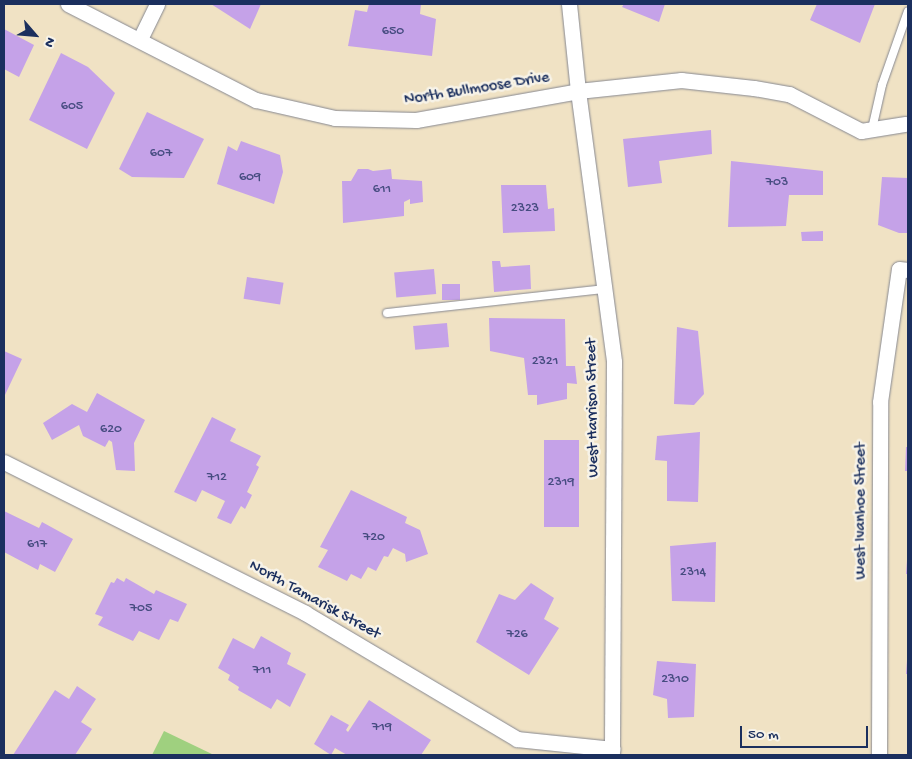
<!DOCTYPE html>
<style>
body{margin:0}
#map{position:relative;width:912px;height:759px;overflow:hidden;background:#f0e2c4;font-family:"Gochi Hand",sans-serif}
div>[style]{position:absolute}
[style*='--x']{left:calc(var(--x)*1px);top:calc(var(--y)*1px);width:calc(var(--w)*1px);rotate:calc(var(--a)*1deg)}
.green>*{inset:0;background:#9fd07f}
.building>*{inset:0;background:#c5a2e8;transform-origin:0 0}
.roads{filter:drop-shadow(0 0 1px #868891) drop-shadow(0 0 1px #868891)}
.service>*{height:8px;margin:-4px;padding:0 4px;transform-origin:4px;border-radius:4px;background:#fff}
.minor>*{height:15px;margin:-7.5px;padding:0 7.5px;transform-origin:7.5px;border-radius:7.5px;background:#fff}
span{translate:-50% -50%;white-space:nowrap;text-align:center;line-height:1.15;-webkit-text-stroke:5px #f7f3e8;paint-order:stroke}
.number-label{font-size:14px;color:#464c80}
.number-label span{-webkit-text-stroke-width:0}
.street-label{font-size:16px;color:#1b2f5e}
.frame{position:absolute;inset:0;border:5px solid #1b2f5e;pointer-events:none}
.north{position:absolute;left:10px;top:10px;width:50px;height:50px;-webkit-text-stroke:4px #f7f3e8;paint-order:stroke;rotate:117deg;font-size:14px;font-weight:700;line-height:20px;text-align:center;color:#1b2f5e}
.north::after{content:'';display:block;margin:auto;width:18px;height:22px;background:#1b2f5e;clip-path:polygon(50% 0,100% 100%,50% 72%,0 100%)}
.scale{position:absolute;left:740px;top:726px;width:128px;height:22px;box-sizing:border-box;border:2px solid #1b2f5e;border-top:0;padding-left:6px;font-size:15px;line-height:18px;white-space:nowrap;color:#1b2f5e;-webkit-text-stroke:4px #f7f3e8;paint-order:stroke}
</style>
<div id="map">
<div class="green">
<i style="clip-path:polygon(164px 731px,214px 755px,152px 755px)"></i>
</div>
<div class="building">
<i style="clip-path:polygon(211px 4px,261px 4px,250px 29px)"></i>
<i style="clip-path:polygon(369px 4px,421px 4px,420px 14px,436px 19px,432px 56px,348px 46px,355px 10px,367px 12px)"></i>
<i style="clip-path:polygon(624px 4px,665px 4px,659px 22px,622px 7px)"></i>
<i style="clip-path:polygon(817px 4px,875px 4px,860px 43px,810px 20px)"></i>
<i style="clip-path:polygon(4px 29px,34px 45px,19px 77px,4px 69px)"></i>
<i style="clip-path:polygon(61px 53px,88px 67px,115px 93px,87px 149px,29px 120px)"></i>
<i style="clip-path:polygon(147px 112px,204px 139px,184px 178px,132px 177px,119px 169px)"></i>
<i style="clip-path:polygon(711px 130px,712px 154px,659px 161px,662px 183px,628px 187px,623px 139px)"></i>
<i style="clip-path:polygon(241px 141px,280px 155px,283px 172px,274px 204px,217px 184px,228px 146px,237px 151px)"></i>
<i style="clip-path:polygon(731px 161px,823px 171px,823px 195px,789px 195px,786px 226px,728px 227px)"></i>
<i style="clip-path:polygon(358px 169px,368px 169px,373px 171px,391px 169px,392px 179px,422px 181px,423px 202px,410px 204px,410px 199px,404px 202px,404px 216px,343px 223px,342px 181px,351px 181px)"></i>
<i style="clip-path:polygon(882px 177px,908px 178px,908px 233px,899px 233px,878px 225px)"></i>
<i style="clip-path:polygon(501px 185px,546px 185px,548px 209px,554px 208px,555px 231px,503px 233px)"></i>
<i style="clip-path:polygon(823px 231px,823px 241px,802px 241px,801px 232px)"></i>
<i style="clip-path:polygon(492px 261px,500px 261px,501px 267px,530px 265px,531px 289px,494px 292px)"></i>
<i style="left:434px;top:269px;width:25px;height:40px;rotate:85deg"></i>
<i style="left:247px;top:277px;width:37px;height:22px;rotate:9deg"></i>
<i style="left:442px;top:284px;width:18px;height:16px"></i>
<i style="clip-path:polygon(489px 318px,565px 319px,566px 366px,575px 366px,577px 384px,567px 383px,567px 399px,537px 405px,537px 395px,528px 395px,524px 358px,490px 351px)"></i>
<i style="left:447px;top:323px;width:24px;height:34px;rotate:85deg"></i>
<i style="clip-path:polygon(677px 327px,698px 331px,704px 394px,694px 405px,674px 404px)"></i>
<i style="clip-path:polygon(4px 351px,22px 359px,4px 397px)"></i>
<i style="clip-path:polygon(97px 393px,145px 420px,134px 443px,135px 471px,116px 470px,112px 442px,109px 440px,105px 447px,83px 436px,79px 425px,52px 440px,43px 423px,72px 404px,87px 412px)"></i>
<i style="clip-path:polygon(212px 417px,236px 429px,230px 441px,261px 456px,256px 465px,259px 467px,247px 492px,252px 495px,245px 509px,241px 506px,231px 524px,217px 518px,225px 501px,202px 490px,196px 502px,174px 492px)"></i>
<i style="clip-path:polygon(700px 432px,698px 502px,667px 501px,667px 461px,655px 460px,657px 436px)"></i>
<i style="left:544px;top:440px;width:35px;height:87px"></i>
<i style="clip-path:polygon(906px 447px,908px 447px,908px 471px,905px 471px)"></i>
<i style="clip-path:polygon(351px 490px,407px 517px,405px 523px,420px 530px,428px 554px,406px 562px,405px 554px,393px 548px,388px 557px,384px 556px,376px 571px,368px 567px,361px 579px,351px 574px,347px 581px,318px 567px,328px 550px,320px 547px)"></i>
<i style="clip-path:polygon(4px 511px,39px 528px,42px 522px,73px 539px,55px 572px,40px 564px,38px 570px,4px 552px)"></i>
<i style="clip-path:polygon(716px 542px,715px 602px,672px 601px,670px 546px)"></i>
<i style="clip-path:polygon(907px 560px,908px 560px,908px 574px,906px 574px)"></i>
<i style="clip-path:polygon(117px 578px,124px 582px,126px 578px,154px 594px,156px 590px,187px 604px,178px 622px,170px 619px,159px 640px,139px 631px,133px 641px,98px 625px,103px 617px,95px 614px,111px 582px,114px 583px)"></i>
<i style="clip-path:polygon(531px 583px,554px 598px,544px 619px,559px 628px,529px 675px,476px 642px,499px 594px,515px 600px)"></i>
<i style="clip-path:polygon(261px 636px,291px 653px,287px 664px,306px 674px,290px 707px,277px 699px,271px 709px,238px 690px,239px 687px,228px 680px,230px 675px,218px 668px,233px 638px,254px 649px)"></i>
<i style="clip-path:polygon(907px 660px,908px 660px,908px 674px,906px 674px)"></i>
<i style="clip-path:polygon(657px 661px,696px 664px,694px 717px,668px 718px,667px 699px,653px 695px)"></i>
<i style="clip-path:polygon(77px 686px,96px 699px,81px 722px,92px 729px,75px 755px,13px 755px,55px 690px,69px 699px)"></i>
<i style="clip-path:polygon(369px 700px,431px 740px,421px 755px,347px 755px,335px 748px,331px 755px,314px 744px,331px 715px,349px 725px,346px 730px,348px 732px)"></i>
</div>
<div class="roads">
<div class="service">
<i style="--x:872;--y:129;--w:45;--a:-77.2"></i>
<i style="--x:882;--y:85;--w:78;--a:-70.6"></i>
<i style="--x:387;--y:313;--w:218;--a:-6.3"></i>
</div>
<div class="minor">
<i style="--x:68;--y:4;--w:211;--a:27.1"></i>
<i style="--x:256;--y:100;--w:81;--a:12.8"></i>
<i style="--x:335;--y:118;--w:81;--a:1.4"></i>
<i style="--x:416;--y:120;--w:165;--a:-10.1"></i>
<i style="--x:578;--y:91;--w:104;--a:-6.1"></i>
<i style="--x:681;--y:80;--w:73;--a:6.3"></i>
<i style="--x:754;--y:88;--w:36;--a:10"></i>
<i style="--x:789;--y:94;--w:81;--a:27.2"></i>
<i style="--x:861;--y:131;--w:45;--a:-9"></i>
<i style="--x:569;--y:4;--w:87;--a:84.1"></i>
<i style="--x:578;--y:91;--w:273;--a:82.4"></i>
<i style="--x:614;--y:362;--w:393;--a:90.3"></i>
<i style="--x:140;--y:39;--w:39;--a:-64"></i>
<i style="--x:4;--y:462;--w:337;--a:26.6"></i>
<i style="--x:305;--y:613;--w:247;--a:30.7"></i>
<i style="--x:517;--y:739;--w:96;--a:6"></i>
<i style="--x:879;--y:755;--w:353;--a:-89.8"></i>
<i style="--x:880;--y:402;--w:134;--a:-81.9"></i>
<i style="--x:899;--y:269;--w:9;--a:6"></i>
</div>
</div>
<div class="number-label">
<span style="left:393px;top:32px">650</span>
<span style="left:72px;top:107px">605</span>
<span style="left:161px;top:154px">607</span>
<span style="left:250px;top:178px">609</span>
<span style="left:777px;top:183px">703</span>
<span style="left:382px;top:190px">611</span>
<span style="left:525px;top:209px">2323</span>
<span style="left:545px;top:362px">2321</span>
<span style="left:111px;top:430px">620</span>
<span style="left:217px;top:478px">712</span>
<span style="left:561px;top:483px">2319</span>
<span style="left:374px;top:538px">720</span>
<span style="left:37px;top:545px">617</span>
<span style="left:693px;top:573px">2314</span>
<span style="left:141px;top:609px">705</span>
<span style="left:517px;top:635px">726</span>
<span style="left:262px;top:671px">711</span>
<span style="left:675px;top:680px">2310</span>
<span style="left:382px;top:728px">719</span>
</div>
<div class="street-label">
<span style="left:477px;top:90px;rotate:-9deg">North Bullmoose Drive</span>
<span style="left:594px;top:408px;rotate:-91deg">West Harrison Street</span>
<span style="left:862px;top:511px;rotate:-90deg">West Ivanhoe Street</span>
<span style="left:314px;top:601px;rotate:29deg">North Tamarisk Street</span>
</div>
<div class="frame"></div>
<div class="north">N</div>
<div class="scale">50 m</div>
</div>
